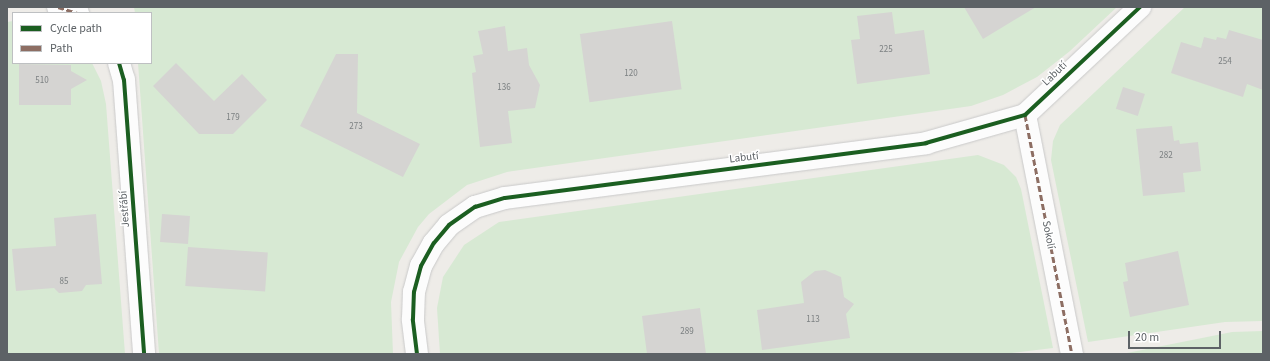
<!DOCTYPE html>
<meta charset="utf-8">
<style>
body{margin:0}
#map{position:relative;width:1270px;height:361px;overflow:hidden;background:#eeece8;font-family:"Source Sans 3",sans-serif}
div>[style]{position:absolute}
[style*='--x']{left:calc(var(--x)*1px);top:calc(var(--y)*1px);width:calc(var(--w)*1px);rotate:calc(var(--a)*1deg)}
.green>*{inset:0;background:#d7e9d3}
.building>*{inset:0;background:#d5d4d2;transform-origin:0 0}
.roads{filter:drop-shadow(0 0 1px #c9c9c9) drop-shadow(0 0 1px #c9c9c9)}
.minor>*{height:22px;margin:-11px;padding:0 11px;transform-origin:11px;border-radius:11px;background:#fcfcfc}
.quiet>*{height:3px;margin-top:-1.5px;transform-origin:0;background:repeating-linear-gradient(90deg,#8d6e63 0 6px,transparent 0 9px)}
.cycleway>*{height:4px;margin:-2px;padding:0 2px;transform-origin:2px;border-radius:2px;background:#1b5e20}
span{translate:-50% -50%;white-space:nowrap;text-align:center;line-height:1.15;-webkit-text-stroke:3px #fff;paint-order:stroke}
.number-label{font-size:9px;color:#7c8082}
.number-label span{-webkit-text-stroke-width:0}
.street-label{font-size:11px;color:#5d6266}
.frame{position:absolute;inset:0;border:8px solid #5d6266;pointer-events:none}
.legend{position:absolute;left:12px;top:12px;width:140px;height:52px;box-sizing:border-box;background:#fff;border:1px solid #bec0c2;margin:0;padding:5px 7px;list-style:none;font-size:12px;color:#5d6266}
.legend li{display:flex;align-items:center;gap:8px;height:20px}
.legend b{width:20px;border:1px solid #bec0c2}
.scale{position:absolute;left:1128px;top:331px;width:93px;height:18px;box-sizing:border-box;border:2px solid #5d6266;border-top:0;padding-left:5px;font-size:12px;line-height:14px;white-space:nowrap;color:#5d6266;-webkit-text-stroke:3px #fff;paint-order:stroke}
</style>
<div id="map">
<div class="green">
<i style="clip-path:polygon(134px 7px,1117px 7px,1070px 51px,1037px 77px,1003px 95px,971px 106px,507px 172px,467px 185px,429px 214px,418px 227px,399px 262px,391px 302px,393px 354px,159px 354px,138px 63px,151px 63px,151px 13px,135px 13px)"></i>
<i style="clip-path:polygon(1185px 7px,1263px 7px,1263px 321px,1225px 322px,1088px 342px,1051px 160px,1053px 141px,1060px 125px)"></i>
<i style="clip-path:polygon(13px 21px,13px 63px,92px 63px,101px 81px,106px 104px,125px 354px,7px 354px,7px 22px)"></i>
<i style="clip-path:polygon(978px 155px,1004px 165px,1016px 177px,1021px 189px,1053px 348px,1003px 354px,440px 354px,437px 308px,443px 277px,464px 245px,499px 222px)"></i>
<i style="clip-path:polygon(1263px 331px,1263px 354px,1122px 354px,1232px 332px)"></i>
</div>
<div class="building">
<i style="clip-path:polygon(964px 7px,1036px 7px,983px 39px)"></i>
<i style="clip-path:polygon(892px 12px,895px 34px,924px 30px,930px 74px,857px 84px,851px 40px,860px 39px,857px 16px)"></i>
<i style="left:672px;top:21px;width:69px;height:93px;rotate:82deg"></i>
<i style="clip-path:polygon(505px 26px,508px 51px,527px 48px,529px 65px,540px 85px,535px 108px,508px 111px,512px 143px,480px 147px,472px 73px,476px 72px,473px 56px,483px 54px,478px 31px)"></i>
<i style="clip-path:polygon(1229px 30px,1263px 40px,1263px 90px,1247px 84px,1243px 97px,1171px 73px,1181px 42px,1201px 48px,1204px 37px,1216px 40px,1217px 37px,1226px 39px)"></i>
<i style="clip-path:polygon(336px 54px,358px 54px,357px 113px,420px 144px,403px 177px,300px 126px)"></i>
<i style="clip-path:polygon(176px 63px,214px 101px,242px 74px,267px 100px,233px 134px,199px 134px,153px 86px)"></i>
<i style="clip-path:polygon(19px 64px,71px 65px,71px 71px,87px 80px,71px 89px,71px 105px,19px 105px)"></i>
<i style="left:1123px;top:87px;width:23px;height:23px;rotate:18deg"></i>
<i style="clip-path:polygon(1172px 126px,1174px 141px,1179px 140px,1180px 144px,1198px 142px,1201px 171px,1183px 173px,1185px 192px,1143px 196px,1136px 129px)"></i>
<i style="clip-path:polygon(96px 214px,102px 284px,86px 285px,82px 291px,59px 293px,54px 288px,16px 291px,12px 249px,56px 246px,54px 218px)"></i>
<i style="left:162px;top:214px;width:28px;height:28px;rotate:4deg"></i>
<i style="left:188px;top:247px;width:80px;height:39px;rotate:4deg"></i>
<i style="clip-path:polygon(1178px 251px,1189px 305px,1130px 317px,1123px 282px,1128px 281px,1125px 263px)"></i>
<i style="clip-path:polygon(825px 270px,841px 277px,844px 297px,854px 304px,846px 314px,850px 338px,762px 350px,757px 310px,804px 303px,801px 282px,815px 271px)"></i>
<i style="clip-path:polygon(700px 308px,706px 354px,647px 354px,642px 316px)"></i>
</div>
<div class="roads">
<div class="minor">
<i style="--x:58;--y:7;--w:21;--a:17"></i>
<i style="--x:119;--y:63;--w:18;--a:74"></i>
<i style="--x:124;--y:80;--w:275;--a:85.8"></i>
<i style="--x:1025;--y:115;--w:244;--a:78.9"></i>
<i style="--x:417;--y:354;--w:35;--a:-97"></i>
<i style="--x:413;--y:319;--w:27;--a:-88"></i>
<i style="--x:414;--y:292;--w:27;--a:-75"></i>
<i style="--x:421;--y:266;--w:26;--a:-61"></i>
<i style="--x:434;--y:243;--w:23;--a:-50"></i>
<i style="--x:449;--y:225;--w:32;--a:-35"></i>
<i style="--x:475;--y:207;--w:31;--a:-17"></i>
<i style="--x:505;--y:198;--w:425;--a:-7.4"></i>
<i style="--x:926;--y:143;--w:103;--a:-15.8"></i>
<i style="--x:1025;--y:115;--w:158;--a:-43.2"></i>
</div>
</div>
<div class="quiet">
<i style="--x:58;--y:7;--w:21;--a:17"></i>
<i style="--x:1025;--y:115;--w:244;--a:78.9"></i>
</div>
<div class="cycleway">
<i style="--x:119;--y:63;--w:18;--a:74"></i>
<i style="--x:124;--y:80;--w:275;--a:85.8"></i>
<i style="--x:417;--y:354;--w:35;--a:-97"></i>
<i style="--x:413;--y:319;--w:27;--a:-88"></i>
<i style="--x:414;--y:292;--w:27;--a:-75"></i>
<i style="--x:421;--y:266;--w:26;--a:-61"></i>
<i style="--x:434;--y:243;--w:23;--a:-50"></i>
<i style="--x:449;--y:225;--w:32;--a:-35"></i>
<i style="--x:475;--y:207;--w:31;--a:-17"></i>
<i style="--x:505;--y:198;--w:425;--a:-7.4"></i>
<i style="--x:926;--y:143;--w:103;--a:-15.8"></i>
<i style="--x:1025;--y:115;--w:158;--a:-43.2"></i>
</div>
<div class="number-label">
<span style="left:886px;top:50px">225</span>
<span style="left:1225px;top:62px">254</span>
<span style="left:631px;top:74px">120</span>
<span style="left:42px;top:81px">510</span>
<span style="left:504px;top:88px">136</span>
<span style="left:233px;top:118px">179</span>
<span style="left:356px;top:127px">273</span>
<span style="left:1166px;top:156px">282</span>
<span style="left:64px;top:282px">85</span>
<span style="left:813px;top:320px">113</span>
<span style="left:687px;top:332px">289</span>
</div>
<div class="street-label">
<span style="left:1055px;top:74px;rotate:-44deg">Labutí</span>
<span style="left:744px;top:158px;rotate:-7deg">Labutí</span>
<span style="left:125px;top:209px;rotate:-94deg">Jestřábí</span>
<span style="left:1048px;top:235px;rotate:79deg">Sokolí</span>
</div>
<div class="frame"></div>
<ul class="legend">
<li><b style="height:5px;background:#1b5e20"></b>Cycle path</li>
<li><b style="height:5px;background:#8d6e63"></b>Path</li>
</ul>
<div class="scale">20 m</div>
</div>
